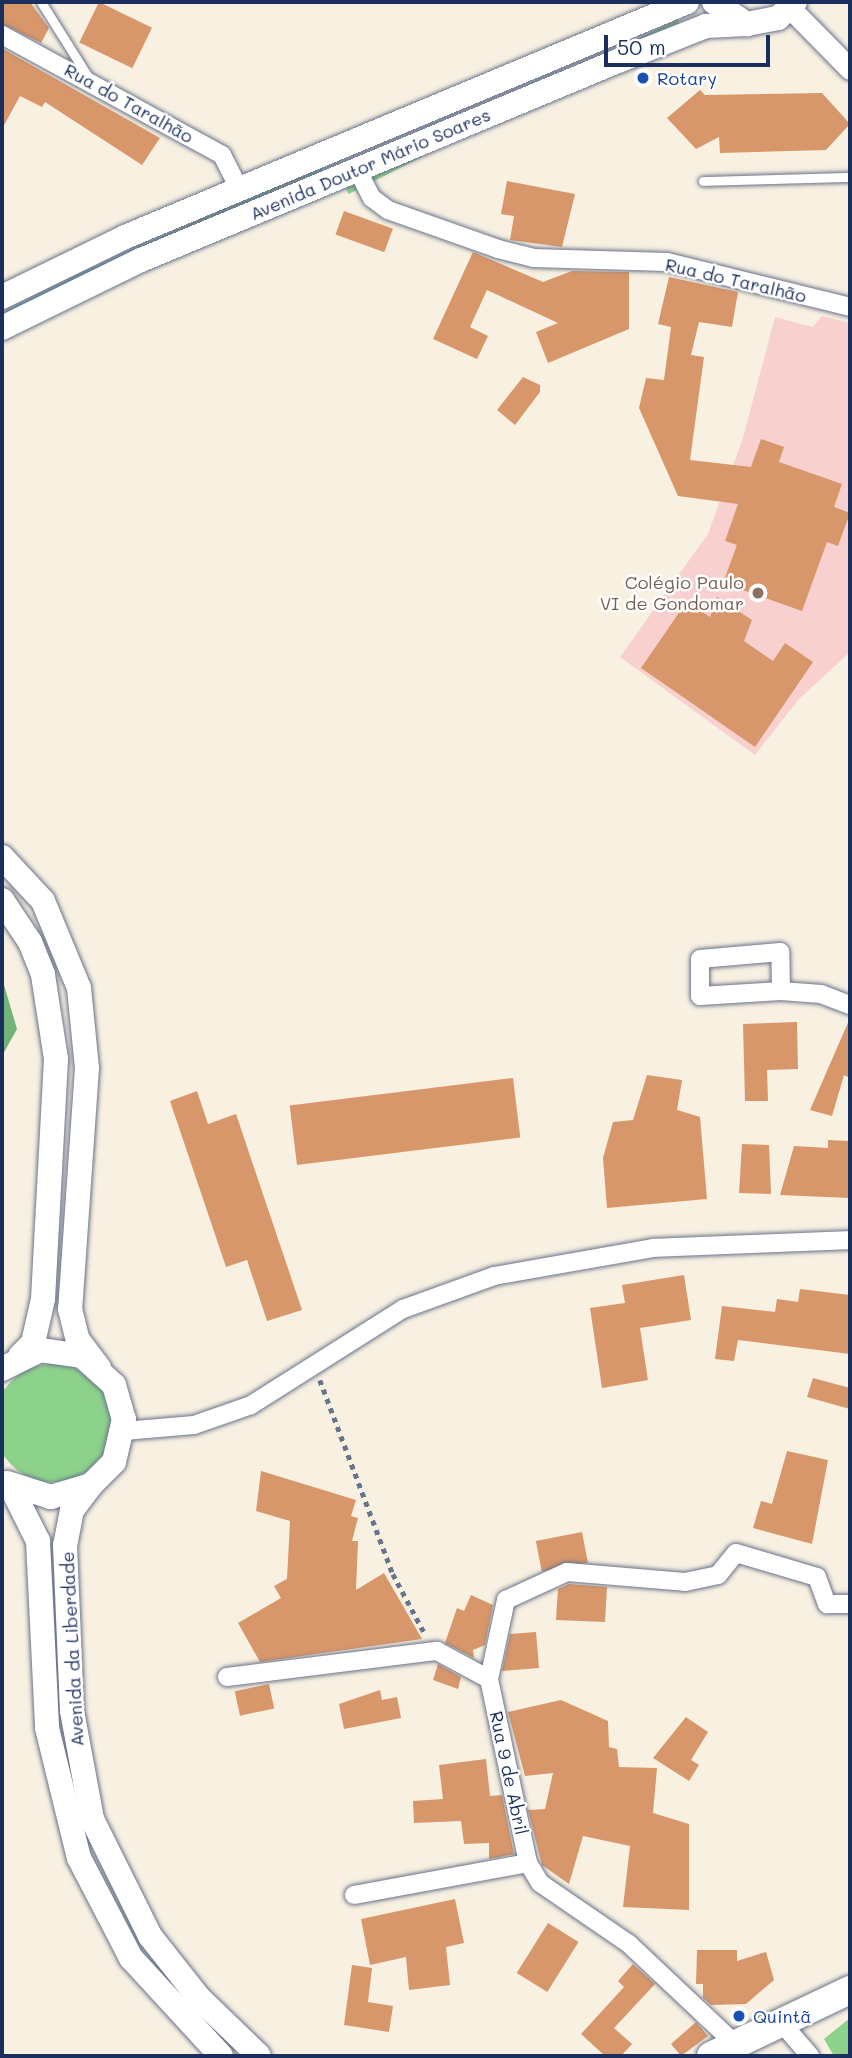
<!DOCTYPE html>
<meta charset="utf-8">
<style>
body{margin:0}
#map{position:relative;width:852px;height:2058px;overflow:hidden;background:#f8f0e1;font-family:Mali,sans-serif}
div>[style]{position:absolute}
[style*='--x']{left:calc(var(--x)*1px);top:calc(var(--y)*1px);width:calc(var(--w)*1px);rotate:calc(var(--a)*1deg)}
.built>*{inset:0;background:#f7d0cf}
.green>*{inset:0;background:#8dd28b;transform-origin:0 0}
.round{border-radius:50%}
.forest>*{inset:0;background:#72b477}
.building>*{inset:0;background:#d8976a;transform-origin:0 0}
.path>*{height:4.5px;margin-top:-2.25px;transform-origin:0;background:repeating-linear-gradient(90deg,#68738c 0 5px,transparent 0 10px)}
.roads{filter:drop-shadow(0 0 2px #68738c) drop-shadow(0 0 2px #68738c)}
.service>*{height:9px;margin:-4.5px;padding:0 4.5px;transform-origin:4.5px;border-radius:4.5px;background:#fff}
.minor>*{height:18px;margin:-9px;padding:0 9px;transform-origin:9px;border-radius:9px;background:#fff}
.tertiary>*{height:21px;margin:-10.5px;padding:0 10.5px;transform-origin:10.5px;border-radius:10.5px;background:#fff}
.secondary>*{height:24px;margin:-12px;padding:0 12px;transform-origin:12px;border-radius:12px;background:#fff}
.primary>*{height:28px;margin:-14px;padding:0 14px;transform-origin:14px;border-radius:14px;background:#fff}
.dots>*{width:19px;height:19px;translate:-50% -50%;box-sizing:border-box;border:4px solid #fff;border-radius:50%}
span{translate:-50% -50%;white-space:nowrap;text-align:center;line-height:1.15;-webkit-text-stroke:5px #fff;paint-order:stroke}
.transit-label{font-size:18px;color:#164399}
.left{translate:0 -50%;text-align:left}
.street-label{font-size:18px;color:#1b2f5e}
.education-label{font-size:18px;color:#785e54}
.right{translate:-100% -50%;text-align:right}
.frame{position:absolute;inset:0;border:4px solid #1b2f5e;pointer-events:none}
.scale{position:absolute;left:604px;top:35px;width:166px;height:32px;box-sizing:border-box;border:4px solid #1b2f5e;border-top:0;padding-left:9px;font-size:21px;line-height:24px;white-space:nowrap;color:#1b2f5e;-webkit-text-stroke:5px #fff;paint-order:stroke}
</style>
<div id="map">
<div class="built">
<i style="clip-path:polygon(822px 316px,850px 323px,850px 652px,798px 700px,755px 755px,620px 657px,708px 534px,743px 438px,775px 317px,813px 327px)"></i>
</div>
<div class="green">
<i style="left:677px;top:19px;width:7px;height:372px;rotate:63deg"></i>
<i style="clip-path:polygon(320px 165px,323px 172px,2px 321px,2px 313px,81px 273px)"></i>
<i class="round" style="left:-6px;top:1364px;width:118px;height:118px"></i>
<i style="clip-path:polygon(850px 2018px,850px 2056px,834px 2056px,824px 2039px)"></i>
</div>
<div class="forest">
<i style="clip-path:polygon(2px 978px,17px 1029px,2px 1056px)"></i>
</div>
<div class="building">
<i style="clip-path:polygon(2px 2px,30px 2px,49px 28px,41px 43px,2px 24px)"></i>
<i style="left:99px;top:2px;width:59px;height:45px;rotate:26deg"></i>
<i style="clip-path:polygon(3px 49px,160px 138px,142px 165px,45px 102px,42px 107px,20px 96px,2px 129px)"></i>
<i style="clip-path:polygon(700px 90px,705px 95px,822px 93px,850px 124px,826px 150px,720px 153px,719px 137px,696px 149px,667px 118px)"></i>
<i style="clip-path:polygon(507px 181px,575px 194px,562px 247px,510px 240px,514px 216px,501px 214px)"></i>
<i style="left:344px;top:211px;width:52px;height:25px;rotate:20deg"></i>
<i style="clip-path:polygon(473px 252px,543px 282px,572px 271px,629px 272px,629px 329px,548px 363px,536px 332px,558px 323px,487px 290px,470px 327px,488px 336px,477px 359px,433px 339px)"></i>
<i style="clip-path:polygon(669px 277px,738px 292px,732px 327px,699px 322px,691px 355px,704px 357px,690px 460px,751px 467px,761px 439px,784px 447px,779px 462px,842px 484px,834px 507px,850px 513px,838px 546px,827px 542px,802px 611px,723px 583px,737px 545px,725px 541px,738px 504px,678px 496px,639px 408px,646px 378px,664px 380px,671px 327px,658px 324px)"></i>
<i style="clip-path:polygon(523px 377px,540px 385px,540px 392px,515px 425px,497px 410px)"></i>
<i style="clip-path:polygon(717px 597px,752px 620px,744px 641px,773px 661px,785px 643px,813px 662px,755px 747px,641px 668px,687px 601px,710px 617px)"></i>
<i style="clip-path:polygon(850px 1018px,850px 1078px,844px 1075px,832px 1116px,810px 1110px)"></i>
<i style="clip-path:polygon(797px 1022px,798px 1069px,767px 1070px,768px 1101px,745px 1101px,743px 1024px)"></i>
<i style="clip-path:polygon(647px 1075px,682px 1080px,677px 1110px,700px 1117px,707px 1199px,607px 1208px,603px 1158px,613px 1122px,633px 1120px)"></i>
<i style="left:513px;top:1078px;width:60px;height:225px;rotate:83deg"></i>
<i style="clip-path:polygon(197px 1091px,208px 1124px,236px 1114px,302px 1310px,267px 1321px,247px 1260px,226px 1267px,170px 1101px)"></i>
<i style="clip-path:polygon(828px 1140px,850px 1141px,850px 1198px,780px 1195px,794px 1146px,828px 1148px)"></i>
<i style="clip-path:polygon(742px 1144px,769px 1145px,771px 1194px,739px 1193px)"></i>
<i style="clip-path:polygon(684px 1275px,691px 1320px,640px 1328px,648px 1380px,602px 1388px,590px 1308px,625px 1303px,622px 1285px)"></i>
<i style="clip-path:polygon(800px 1289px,850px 1295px,850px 1354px,738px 1340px,734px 1361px,715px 1359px,722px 1306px,775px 1312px,777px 1299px,798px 1302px)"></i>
<i style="clip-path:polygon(813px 1378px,850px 1388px,850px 1409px,807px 1397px)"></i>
<i style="clip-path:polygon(787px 1451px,828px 1460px,812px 1544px,753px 1528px,761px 1501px,772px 1504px)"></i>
<i style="clip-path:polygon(261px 1471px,356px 1500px,351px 1516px,358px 1518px,352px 1541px,358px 1541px,356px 1590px,384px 1573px,422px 1639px,260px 1662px,238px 1623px,281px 1598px,274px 1586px,287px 1579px,290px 1521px,256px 1511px)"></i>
<i style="left:582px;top:1532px;width:31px;height:47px;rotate:79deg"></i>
<i style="clip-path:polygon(569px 1584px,607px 1587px,605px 1622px,556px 1620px,558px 1589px)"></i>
<i style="clip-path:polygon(471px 1595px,493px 1605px,485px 1645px,473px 1650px,474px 1658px,445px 1643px,457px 1608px,464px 1611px)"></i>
<i style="clip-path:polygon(536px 1632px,539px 1668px,502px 1671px,510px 1634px)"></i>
<i style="clip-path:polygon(438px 1664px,461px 1677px,458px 1689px,433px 1680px)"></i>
<i style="left:269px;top:1684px;width:25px;height:35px;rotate:78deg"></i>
<i style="clip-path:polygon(380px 1690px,382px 1700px,397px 1697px,401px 1718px,344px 1729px,339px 1704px)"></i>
<i style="clip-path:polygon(561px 1700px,608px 1721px,609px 1747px,617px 1749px,619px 1767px,657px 1768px,653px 1813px,689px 1824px,689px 1910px,623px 1907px,630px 1846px,583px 1836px,569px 1884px,542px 1865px,528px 1810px,545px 1809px,553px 1773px,525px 1776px,508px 1712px)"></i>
<i style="clip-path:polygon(686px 1717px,708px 1732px,691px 1760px,699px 1765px,689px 1781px,653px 1758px)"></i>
<i style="clip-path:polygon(486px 1759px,490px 1796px,502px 1795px,514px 1854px,489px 1859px,489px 1843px,464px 1844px,461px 1821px,414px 1823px,413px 1801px,443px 1799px,439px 1765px)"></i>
<i style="clip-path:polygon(455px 1899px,464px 1943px,446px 1947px,450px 1985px,409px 1990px,406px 1957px,370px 1965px,361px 1919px)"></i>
<i style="left:548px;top:1923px;width:36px;height:59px;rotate:32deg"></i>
<i style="clip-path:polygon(697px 1950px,737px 1950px,737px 1961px,766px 1952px,774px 1980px,746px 2004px,711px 2005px,703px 1998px,703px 1984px,696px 1984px)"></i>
<i style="clip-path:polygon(633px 1964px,655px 1984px,614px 2028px,632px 2044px,621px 2056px,605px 2056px,581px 2034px,624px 1987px,618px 1981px)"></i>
<i style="clip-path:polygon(352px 1965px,372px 1968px,368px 2002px,393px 2006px,389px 2032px,344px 2025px)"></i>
<i style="clip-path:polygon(696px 2022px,708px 2036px,681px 2056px,671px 2044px)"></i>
</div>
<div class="path">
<i style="--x:320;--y:1380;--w:207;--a:69.4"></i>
<i style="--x:393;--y:1574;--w:68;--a:61.9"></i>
</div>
<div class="roads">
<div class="service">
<i style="--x:41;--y:2;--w:92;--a:57.9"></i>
<i style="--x:703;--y:181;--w:147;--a:-1.6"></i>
</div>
<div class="minor">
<i style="--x:2;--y:35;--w:251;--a:28.6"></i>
<i style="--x:222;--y:155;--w:38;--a:63"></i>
<i style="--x:357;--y:169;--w:33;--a:63"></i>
<i style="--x:372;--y:198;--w:20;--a:37"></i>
<i style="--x:388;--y:210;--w:117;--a:19.5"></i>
<i style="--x:498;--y:249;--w:36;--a:14"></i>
<i style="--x:533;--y:258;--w:134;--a:1.7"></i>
<i style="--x:667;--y:262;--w:188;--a:13.8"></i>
<i style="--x:781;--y:991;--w:39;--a:-91"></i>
<i style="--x:780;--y:952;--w:80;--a:175"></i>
<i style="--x:700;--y:959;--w:37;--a:90"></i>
<i style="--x:700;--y:996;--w:81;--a:-3.5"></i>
<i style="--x:781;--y:991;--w:40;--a:4.3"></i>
<i style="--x:821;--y:994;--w:31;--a:21"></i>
<i style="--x:124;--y:1431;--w:70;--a:-4.9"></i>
<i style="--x:194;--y:1425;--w:60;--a:-19.3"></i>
<i style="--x:251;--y:1405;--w:180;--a:-32.3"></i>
<i style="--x:403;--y:1309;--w:97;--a:-19.9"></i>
<i style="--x:494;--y:1276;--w:161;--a:-10"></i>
<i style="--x:653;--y:1248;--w:197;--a:-2.3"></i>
<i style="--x:227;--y:1677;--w:212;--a:-7.1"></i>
<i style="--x:437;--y:1651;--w:59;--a:28.3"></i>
<i style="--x:489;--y:1679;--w:188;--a:78"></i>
<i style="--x:528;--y:1863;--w:23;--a:59"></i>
<i style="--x:540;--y:1883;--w:108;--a:34.4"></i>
<i style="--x:629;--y:1944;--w:143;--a:43.3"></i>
<i style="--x:489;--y:1679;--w:81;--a:-77.9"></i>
<i style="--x:506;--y:1600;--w:67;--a:-24.7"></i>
<i style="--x:567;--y:1572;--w:118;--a:4.8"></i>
<i style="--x:685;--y:1582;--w:34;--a:-12"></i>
<i style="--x:718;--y:1575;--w:28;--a:-51"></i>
<i style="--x:736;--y:1553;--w:84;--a:16.5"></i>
<i style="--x:817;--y:1577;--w:29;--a:70"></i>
<i style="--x:827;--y:1604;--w:23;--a:0"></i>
<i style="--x:354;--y:1895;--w:177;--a:-10.4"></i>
<i style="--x:781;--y:2022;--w:45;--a:49.5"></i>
</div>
<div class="tertiary">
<i style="--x:791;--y:9;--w:84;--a:45.5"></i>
</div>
<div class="secondary">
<i style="--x:714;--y:2;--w:40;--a:34"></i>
<i style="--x:747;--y:24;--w:32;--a:-11"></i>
<i style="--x:778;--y:18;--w:23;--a:-43"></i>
<i style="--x:2;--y:297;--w:137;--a:-26"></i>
<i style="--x:125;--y:237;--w:609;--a:-22.69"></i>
<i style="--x:2;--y:328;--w:155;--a:-26.1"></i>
<i style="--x:141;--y:260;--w:517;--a:-22.65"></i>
<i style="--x:618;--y:61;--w:95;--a:-21.7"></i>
<i style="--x:706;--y:26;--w:41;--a:-2.8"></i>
<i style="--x:2;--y:857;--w:60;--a:47"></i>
<i style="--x:43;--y:901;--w:94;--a:67.5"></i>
<i style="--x:79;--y:988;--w:80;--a:84.3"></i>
<i style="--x:87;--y:1068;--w:242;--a:94"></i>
<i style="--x:70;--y:1309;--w:32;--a:76"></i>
<i style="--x:78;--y:1340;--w:35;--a:53"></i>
<i style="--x:2;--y:900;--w:50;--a:56.3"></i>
<i style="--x:30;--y:942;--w:35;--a:68"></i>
<i style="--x:43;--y:975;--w:85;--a:81.2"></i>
<i style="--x:56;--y:1059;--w:240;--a:93.1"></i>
<i style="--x:43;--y:1299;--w:45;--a:102.8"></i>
<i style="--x:33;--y:1343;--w:18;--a:135"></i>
<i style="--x:2;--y:1369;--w:42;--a:-26.6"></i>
<i style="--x:40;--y:1350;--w:42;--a:8.1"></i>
<i style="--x:82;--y:1356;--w:43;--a:42.2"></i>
<i style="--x:114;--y:1385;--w:35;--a:74"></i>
<i style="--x:124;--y:1419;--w:44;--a:103.1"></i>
<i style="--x:114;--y:1462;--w:33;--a:135"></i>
<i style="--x:91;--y:1485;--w:42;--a:163.3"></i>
<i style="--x:51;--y:1497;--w:46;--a:-162.3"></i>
<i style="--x:10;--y:1485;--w:63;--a:63.4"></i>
<i style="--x:38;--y:1541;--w:187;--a:87.2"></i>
<i style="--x:47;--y:1728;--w:134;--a:76.2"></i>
<i style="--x:79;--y:1858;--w:113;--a:62.5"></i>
<i style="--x:131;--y:1958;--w:133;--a:47.4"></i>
<i style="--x:91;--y:1485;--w:31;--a:127"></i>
<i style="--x:72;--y:1510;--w:36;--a:101"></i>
<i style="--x:65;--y:1545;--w:166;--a:87.6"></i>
<i style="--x:72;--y:1711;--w:110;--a:79.5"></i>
<i style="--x:92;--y:1819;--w:131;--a:63.6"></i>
<i style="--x:150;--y:1936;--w:79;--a:51.7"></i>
<i style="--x:199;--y:1998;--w:83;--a:44"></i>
</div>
<div class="primary">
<i style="--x:711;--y:2056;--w:154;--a:-25.4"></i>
</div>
</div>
<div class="dots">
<i style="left:643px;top:78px;background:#1a4fb4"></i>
<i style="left:758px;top:593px;background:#8d6e63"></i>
<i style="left:739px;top:2016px;background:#1a4fb4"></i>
</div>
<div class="transit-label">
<span class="left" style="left:657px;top:78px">Rotary</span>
<span class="left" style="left:753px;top:2016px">Quintã</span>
</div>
<div class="street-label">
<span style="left:129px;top:103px;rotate:29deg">Rua do Taralhão</span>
<span style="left:370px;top:164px;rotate:-23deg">Avenida Doutor Mário Soares</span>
<span style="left:736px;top:280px;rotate:13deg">Rua do Taralhão</span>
<span style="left:72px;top:1649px;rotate:-93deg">Avenida da Liberdade</span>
<span style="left:509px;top:1773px;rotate:78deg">Rua 9 de Abril</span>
</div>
<div class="education-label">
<span class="right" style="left:744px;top:593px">Colégio Paulo<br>VI de Gondomar</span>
</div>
<div class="frame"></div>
<div class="scale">50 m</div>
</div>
